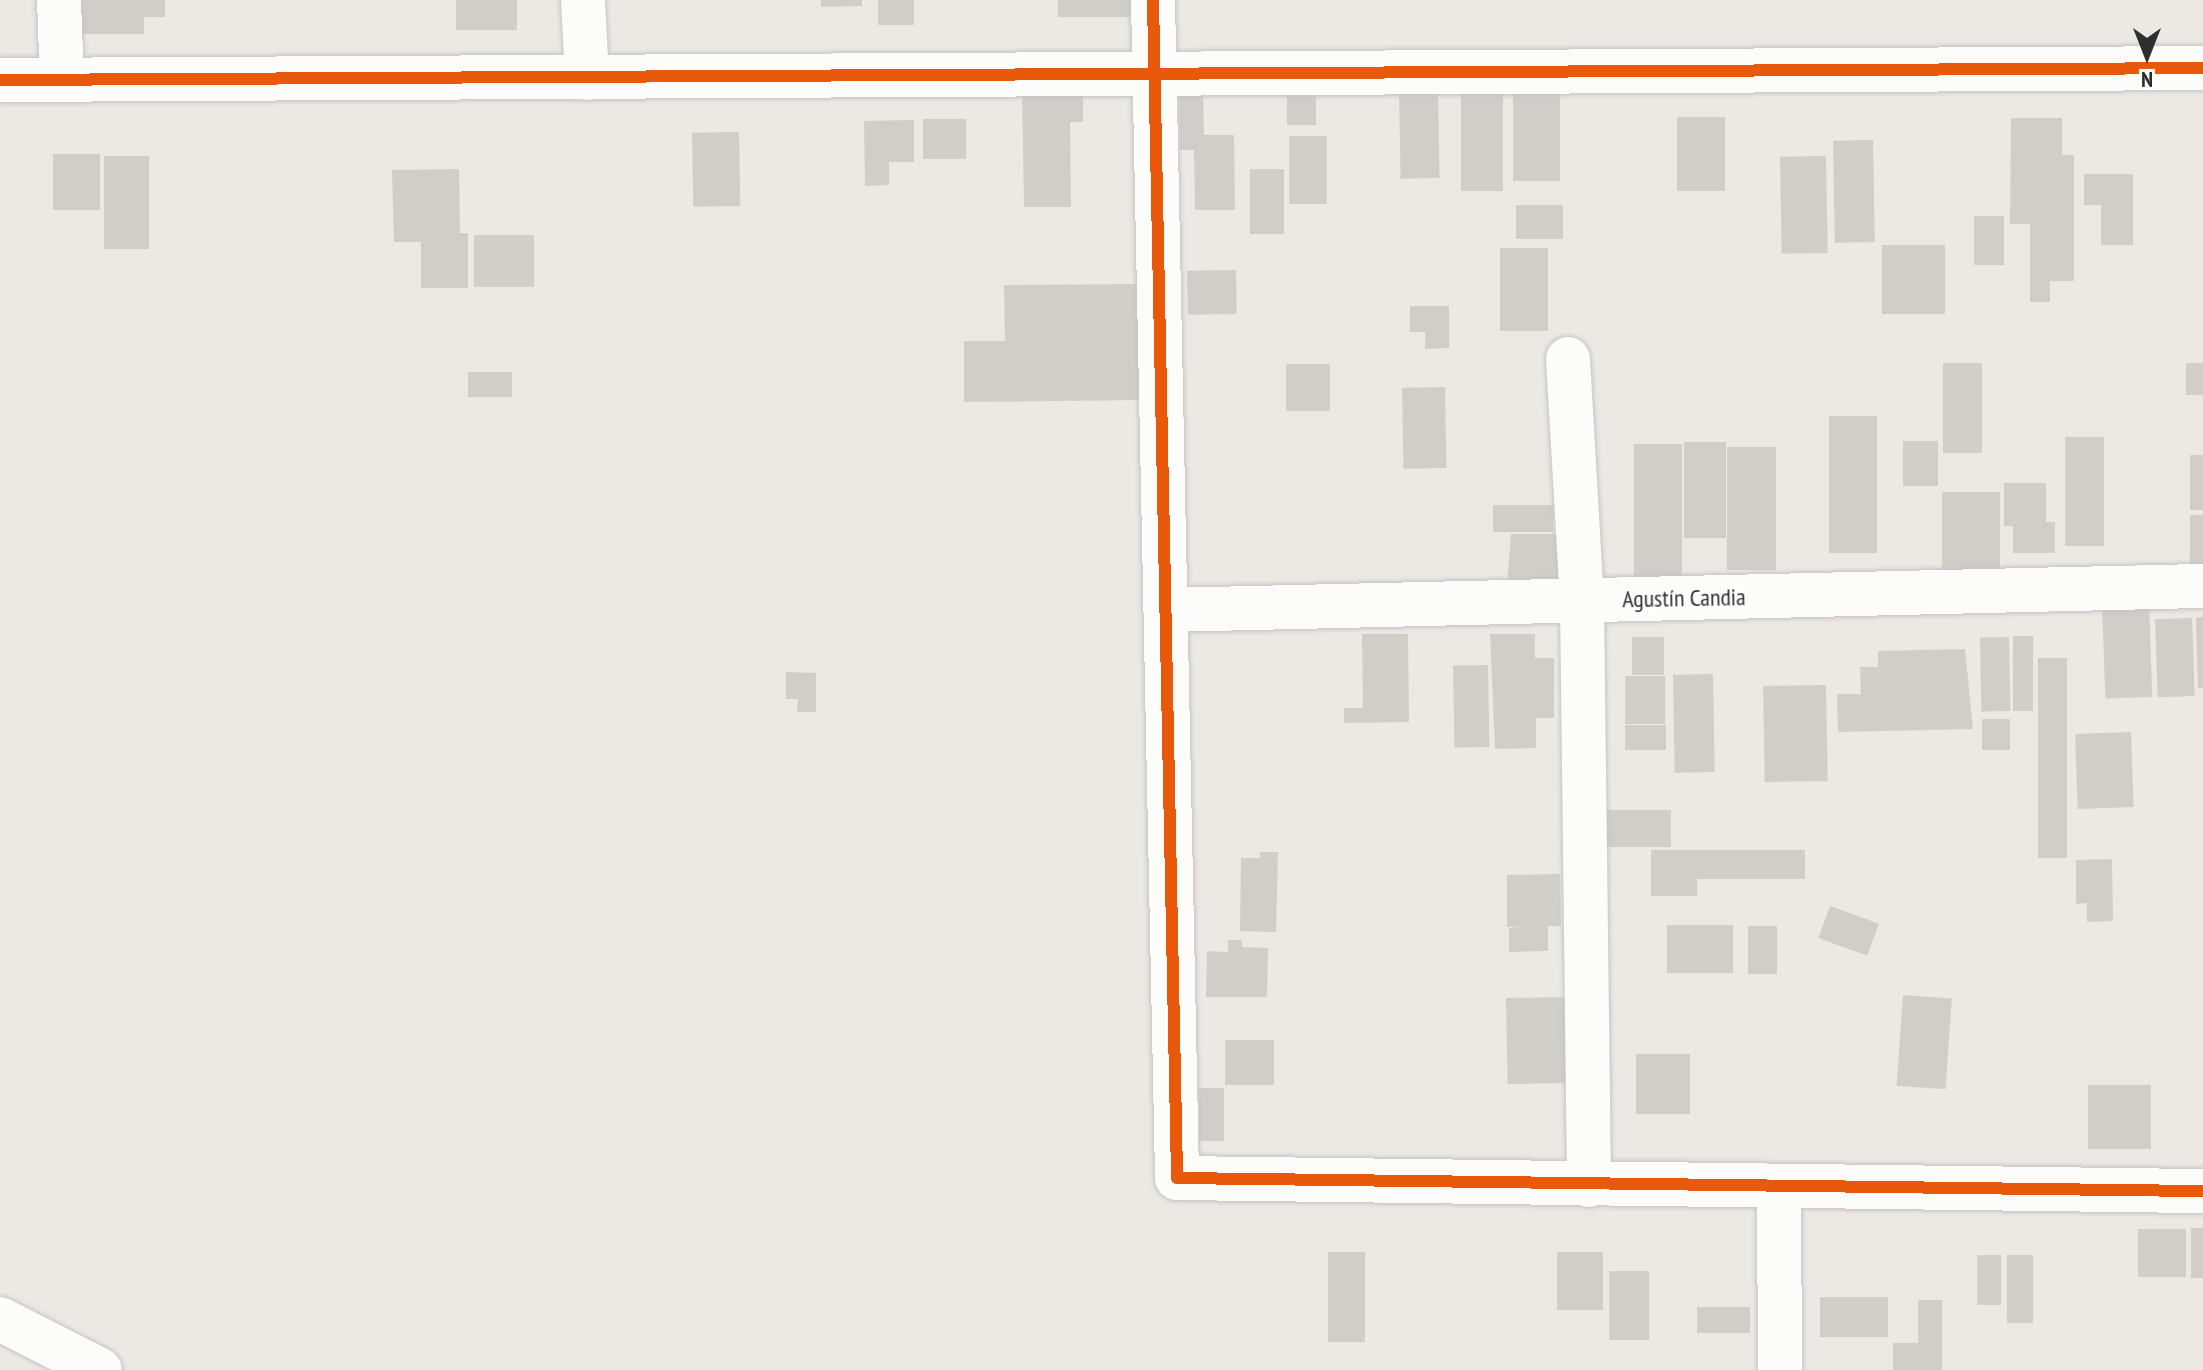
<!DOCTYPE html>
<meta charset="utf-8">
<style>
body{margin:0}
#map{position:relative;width:2203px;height:1370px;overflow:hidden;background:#ece8e4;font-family:"PT Sans Narrow",sans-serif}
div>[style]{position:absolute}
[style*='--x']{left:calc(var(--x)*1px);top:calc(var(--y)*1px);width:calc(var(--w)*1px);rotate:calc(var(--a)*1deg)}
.building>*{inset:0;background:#d1ceca;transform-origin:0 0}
.roads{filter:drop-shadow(0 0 2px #c5c4c5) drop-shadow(0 0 2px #c5c4c5)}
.minor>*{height:44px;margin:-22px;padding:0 22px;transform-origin:22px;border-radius:22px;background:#fcfcfb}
.cycleway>*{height:12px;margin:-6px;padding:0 6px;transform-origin:6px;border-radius:6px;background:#e8590c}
span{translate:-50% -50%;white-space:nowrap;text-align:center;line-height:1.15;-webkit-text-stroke:6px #fff;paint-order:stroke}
.street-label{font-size:24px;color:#2e2e2e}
.north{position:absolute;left:2107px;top:16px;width:80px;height:80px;-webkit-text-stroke:6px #fff;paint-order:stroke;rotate:180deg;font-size:22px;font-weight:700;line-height:32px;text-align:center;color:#2e2e2e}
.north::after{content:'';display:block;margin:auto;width:28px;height:36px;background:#2e2e2e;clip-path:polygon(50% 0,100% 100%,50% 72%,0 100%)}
</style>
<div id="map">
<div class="building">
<i style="clip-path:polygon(72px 0,165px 0,165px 17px,144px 17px,144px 34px,72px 34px)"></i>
<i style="left:456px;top:0;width:61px;height:30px"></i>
<i style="clip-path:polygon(821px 0,862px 0,862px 6px,821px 7px)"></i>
<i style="left:878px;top:0;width:36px;height:25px"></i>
<i style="left:1058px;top:0;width:73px;height:17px"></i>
<i style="left:1513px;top:83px;width:47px;height:98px"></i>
<i style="left:1287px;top:86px;width:29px;height:39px"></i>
<i style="clip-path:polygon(1022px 89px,1083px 89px,1083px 122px,1070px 122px,1071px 207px,1024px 207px)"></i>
<i style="left:1438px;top:89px;width:89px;height:39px;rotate:89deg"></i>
<i style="left:1461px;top:89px;width:42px;height:102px"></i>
<i style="clip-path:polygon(1203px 92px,1204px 135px,1234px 135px,1235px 210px,1195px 210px,1194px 150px,1180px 150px,1179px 93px)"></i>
<i style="left:1677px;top:117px;width:48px;height:74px"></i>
<i style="clip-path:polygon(2011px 118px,2062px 118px,2062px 155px,2074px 155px,2074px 281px,2050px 281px,2050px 302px,2030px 302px,2030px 224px,2010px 224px)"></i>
<i style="left:923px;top:119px;width:43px;height:40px"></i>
<i style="clip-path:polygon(914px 120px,914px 162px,889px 162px,889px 185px,865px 186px,864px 121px)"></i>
<i style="left:739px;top:132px;width:74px;height:47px;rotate:89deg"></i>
<i style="left:1327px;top:136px;width:68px;height:38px;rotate:90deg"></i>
<i style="left:1873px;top:140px;width:102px;height:40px;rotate:89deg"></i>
<i style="left:53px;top:154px;width:47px;height:56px"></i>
<i style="left:104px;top:156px;width:45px;height:93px"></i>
<i style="left:1826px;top:156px;width:97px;height:46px;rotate:89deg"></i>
<i style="clip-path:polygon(459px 169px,460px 233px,468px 233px,468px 288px,421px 288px,421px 242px,394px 242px,392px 170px)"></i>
<i style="left:1250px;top:169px;width:34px;height:65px"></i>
<i style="clip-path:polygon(2084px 174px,2133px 174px,2133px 245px,2101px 245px,2101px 205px,2084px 205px)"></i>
<i style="left:1563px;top:205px;width:34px;height:47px;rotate:90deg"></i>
<i style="left:1974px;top:216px;width:30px;height:49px"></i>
<i style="left:534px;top:235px;width:52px;height:60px;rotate:90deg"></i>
<i style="left:1882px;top:245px;width:63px;height:69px"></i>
<i style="left:1500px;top:248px;width:48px;height:83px"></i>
<i style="left:1236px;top:270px;width:44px;height:49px;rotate:89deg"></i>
<i style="clip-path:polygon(1141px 284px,1142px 400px,964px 402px,964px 341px,1005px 341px,1004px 285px)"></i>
<i style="clip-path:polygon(1410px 306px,1449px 306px,1449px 348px,1425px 349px,1425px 332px,1410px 332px)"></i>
<i style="left:1943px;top:363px;width:39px;height:90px"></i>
<i style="left:2186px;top:363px;width:17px;height:32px"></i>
<i style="left:1330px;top:364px;width:47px;height:44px;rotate:90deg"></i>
<i style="left:468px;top:372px;width:44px;height:25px"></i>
<i style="left:1445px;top:387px;width:81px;height:43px;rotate:89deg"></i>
<i style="left:1877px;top:416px;width:137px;height:48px;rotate:90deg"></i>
<i style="left:2065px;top:437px;width:39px;height:109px"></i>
<i style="left:1903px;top:441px;width:35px;height:45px"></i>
<i style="left:1684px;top:442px;width:42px;height:96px"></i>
<i style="left:1634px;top:444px;width:48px;height:136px"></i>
<i style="left:1776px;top:447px;width:123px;height:49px;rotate:90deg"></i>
<i style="left:2190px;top:455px;width:13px;height:55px"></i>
<i style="clip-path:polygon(2004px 483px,2046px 483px,2046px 522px,2055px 522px,2055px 553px,2013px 553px,2013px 526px,2004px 526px)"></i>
<i style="left:1942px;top:492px;width:58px;height:78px"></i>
<i style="left:1493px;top:505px;width:60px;height:27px"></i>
<i style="left:2190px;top:515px;width:13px;height:53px"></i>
<i style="clip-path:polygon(1511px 534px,1563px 534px,1563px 556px,1555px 557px,1563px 558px,1563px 585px,1507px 585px)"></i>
<i style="left:2149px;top:603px;width:94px;height:47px;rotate:88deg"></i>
<i style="clip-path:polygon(2203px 617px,2203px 688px,2198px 688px,2196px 618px)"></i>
<i style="left:2192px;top:618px;width:78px;height:37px;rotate:88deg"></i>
<i style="clip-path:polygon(1362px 634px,1408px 634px,1409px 722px,1344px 723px,1344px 708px,1363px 708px)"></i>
<i style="clip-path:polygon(1490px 634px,1535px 634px,1535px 658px,1554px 658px,1554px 718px,1536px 718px,1536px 748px,1495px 749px)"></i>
<i style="left:2013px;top:636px;width:20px;height:75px"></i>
<i style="left:1632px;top:637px;width:32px;height:38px"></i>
<i style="left:2009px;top:637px;width:74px;height:29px;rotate:89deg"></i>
<i style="clip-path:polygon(1965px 649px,1973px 729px,1838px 732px,1837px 694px,1861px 694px,1860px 667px,1878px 667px,1878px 651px)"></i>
<i style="left:2038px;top:658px;width:29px;height:200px"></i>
<i style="left:1488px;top:665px;width:82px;height:35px;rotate:89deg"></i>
<i style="clip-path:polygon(786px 672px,816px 673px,816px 712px,797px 712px,798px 699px,786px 699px)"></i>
<i style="left:1713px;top:674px;width:98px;height:40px;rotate:89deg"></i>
<i style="left:1625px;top:676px;width:40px;height:48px"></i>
<i style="left:1826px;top:685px;width:96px;height:63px;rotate:89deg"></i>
<i style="left:2010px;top:719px;width:31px;height:28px;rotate:90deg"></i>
<i style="left:1666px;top:725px;width:25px;height:41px;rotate:90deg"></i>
<i style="left:2131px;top:732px;width:75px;height:56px;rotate:88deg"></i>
<i style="left:1602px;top:810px;width:69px;height:37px"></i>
<i style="clip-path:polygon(1651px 850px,1805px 850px,1805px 879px,1697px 879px,1697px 896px,1651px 896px)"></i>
<i style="clip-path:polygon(1260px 852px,1278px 852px,1276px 932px,1240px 931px,1241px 858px,1260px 858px)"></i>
<i style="clip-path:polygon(2112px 859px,2113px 921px,2087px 922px,2087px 903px,2076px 904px,2076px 860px)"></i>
<i style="clip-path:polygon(1560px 874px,1561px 926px,1548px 926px,1548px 951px,1509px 952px,1509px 928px,1523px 926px,1507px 927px,1507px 875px)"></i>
<i style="left:1830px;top:906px;width:52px;height:34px;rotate:20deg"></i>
<i style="left:1667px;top:925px;width:66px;height:48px"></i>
<i style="left:1748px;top:926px;width:29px;height:48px"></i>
<i style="clip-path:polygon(1228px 940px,1242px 940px,1242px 947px,1268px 948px,1267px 997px,1206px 997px,1207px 951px,1228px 952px)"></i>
<i style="left:1903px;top:995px;width:49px;height:91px;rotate:4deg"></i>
<i style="left:1567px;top:997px;width:86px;height:61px;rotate:89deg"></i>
<i style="left:1225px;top:1040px;width:49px;height:45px"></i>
<i style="left:1636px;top:1054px;width:54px;height:60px"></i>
<i style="left:2088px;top:1085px;width:63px;height:64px"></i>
<i style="left:1199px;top:1088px;width:25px;height:53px"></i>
<i style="left:2191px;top:1228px;width:12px;height:50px"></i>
<i style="left:2138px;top:1229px;width:48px;height:48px"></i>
<i style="left:1328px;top:1252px;width:37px;height:90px"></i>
<i style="left:1557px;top:1252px;width:46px;height:58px"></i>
<i style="left:1977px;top:1255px;width:24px;height:50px"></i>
<i style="left:2007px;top:1255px;width:26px;height:68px"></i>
<i style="left:1609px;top:1271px;width:40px;height:69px"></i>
<i style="left:1888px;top:1297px;width:40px;height:68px;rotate:90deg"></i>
<i style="clip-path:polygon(1918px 1300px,1942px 1300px,1942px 1370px,1893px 1370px,1893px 1343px,1918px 1343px)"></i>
<i style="left:1697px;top:1307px;width:53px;height:26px"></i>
</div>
<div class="roads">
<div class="minor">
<i style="--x:59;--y:0;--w:80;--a:87.9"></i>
<i style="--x:583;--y:0;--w:78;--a:87.1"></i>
<i style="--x:1153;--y:0;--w:1178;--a:88.83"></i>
<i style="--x:1177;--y:1178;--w:1026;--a:0.73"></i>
<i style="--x:0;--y:80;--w:2203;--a:-0.31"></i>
<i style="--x:1568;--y:359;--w:242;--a:86.7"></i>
<i style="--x:1582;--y:601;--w:584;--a:89.31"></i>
<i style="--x:1166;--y:610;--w:1037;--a:-1.33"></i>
<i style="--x:1779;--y:1188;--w:182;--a:89.7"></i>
<i style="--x:0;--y:1319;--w:112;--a:27"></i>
</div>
</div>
<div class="cycleway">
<i style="--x:1153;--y:0;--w:1178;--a:88.83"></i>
<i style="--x:1177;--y:1178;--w:1026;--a:0.73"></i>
<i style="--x:0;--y:80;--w:2203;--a:-0.31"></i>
</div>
<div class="street-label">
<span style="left:1684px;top:598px;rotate:-1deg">Agustín Candia</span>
</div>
<div class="north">N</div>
</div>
